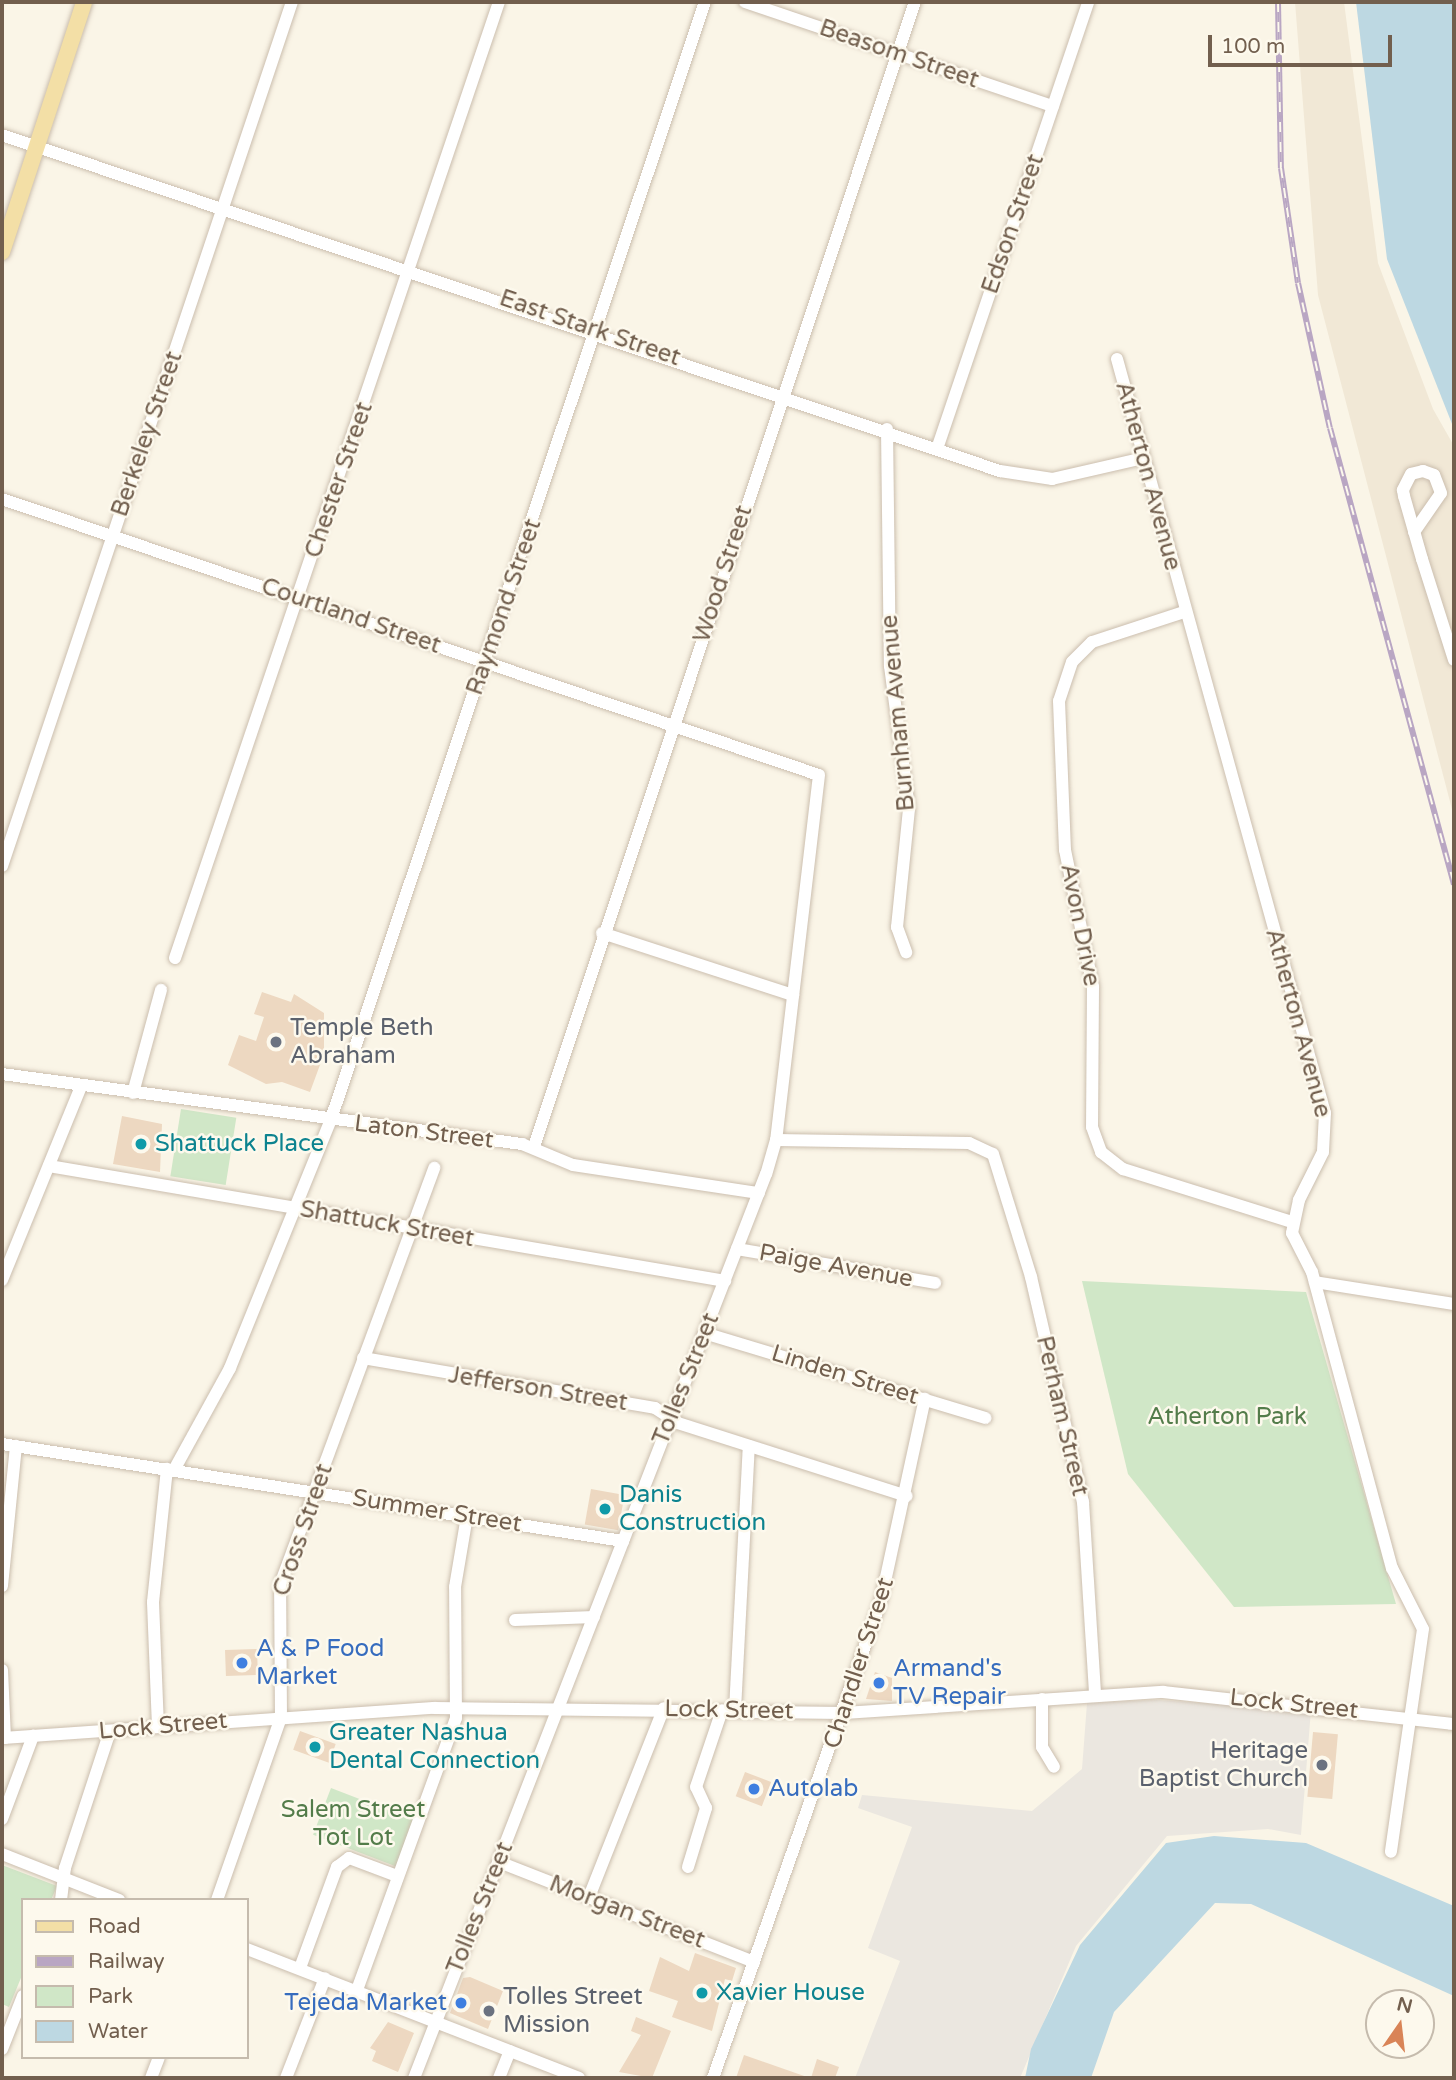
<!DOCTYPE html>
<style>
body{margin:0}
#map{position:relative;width:1456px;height:2080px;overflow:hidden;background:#faf5e7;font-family:"Varela Round",sans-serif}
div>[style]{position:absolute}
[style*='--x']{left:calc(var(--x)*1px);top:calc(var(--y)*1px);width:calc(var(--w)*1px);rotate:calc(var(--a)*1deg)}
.residential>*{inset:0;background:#f1e8d6}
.industrial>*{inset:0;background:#ebe7e0}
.green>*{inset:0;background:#d0e7c7;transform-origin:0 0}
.water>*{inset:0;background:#bdd8e2}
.building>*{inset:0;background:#edd8c1;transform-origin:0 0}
.roads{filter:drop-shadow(0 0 2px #cbbeae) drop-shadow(0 0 2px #cbbeae)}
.minor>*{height:12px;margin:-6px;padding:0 6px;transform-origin:6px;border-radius:6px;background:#fff}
.major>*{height:16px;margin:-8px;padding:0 8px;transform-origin:8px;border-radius:8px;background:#f3dfa6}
.rail>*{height:6px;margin-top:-3px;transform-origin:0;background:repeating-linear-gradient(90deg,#fdf9ed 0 10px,#b9a6c3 0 20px);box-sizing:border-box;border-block:2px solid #b9a6c3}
.dots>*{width:19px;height:19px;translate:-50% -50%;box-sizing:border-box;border:4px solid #fdf9ed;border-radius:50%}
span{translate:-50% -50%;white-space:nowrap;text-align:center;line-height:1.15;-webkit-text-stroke:5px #fdf9ed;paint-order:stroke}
.street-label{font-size:24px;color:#725f4e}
.worship-label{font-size:24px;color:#5b616d}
.left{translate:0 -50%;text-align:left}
.right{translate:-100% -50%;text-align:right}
.culture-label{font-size:24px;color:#0d838f}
.park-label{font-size:24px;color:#537c4a}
.shop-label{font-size:24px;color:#366cbe}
.frame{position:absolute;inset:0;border:4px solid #725f4e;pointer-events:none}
.legend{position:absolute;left:21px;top:1898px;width:228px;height:161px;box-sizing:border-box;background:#fdf9ed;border:2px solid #c5bbad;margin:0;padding:9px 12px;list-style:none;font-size:21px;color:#725f4e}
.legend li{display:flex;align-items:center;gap:14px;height:35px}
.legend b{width:35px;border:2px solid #c5bbad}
.north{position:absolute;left:1365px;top:1989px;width:70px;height:70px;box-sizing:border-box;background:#fdf9ed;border:2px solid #c5bbad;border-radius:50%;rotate:14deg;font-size:19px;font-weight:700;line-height:28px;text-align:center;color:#725f4e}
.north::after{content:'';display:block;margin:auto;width:24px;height:32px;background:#d98457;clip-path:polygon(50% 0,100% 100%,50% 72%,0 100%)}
.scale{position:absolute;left:1208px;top:35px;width:184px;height:32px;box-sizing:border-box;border:4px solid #725f4e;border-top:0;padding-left:9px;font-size:21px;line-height:24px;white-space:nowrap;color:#725f4e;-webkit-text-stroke:5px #fdf9ed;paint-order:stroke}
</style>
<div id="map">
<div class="residential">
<i style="clip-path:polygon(1295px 2px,1344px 2px,1378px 263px,1433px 409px,1454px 446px,1454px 817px,1318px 295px)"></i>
</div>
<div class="industrial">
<i style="clip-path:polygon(1156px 1700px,1311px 1710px,1301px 1835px,1268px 1829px,1167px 1836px,1076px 1946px,1020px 2078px,855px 2078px,900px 1961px,868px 1948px,912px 1827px,858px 1808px,862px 1795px,1032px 1811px,1082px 1769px,1087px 1703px)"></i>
</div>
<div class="green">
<i style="left:181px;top:1109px;width:56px;height:68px;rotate:9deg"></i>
<i style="clip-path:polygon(1082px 1281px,1306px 1292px,1396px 1604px,1234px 1607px,1128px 1474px)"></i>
<i style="left:331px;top:1788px;width:89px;height:50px;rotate:21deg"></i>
<i style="clip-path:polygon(2px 1865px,57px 1886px,51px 1900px,23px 1900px,23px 1973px,9px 2007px,2px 2004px)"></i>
</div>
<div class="water">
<i style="clip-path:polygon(1356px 2px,1454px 2px,1454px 429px,1387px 259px)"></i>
<i style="clip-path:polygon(1214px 1836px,1306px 1843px,1454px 1906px,1454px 1996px,1251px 1904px,1215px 1903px,1114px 2012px,1091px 2078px,1025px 2078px,1031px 2049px,1080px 1945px,1166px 1843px)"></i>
</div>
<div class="building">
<i style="clip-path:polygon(262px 992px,291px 1002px,294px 994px,324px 1013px,324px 1054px,310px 1092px,282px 1082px,266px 1084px,228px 1065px,239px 1035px,256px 1041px,264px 1017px,254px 1014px)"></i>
<i style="clip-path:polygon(122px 1116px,162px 1124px,160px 1172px,113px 1164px)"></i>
<i style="left:591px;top:1489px;width:34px;height:36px;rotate:10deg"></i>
<i style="left:257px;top:1649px;width:26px;height:32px;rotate:88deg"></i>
<i style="clip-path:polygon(875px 1672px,892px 1678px,892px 1701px,866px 1699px)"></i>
<i style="left:300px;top:1731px;width:38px;height:20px;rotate:20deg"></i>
<i style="left:1313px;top:1732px;width:25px;height:65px;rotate:5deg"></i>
<i style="left:745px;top:1772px;width:28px;height:26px;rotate:21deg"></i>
<i style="clip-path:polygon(695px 1953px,736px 1968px,732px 1981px,725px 1979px,712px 2031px,672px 2017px,678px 2001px,649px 1991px,660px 1957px,689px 1971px)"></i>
<i style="clip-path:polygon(470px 1977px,503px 1991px,488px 2029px,450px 2013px,463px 1978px)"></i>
<i style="clip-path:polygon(636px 2017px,671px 2031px,652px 2078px,619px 2072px,641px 2035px,631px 2031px)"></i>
<i style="clip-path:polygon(388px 2022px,414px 2033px,398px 2072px,372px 2061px,376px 2051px,370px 2048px)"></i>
<i style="clip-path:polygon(744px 2055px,807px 2077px,806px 2078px,736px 2078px)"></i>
<i style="clip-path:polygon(817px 2059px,839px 2067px,835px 2078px,811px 2078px)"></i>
</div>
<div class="roads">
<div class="minor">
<i style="--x:745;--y:2;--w:325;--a:18.7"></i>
<i style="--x:2;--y:135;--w:1053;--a:18.61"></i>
<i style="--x:1000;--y:471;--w:53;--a:8.7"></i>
<i style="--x:1052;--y:479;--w:94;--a:-12.9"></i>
<i style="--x:1117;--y:359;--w:782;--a:74.58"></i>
<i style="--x:1325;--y:1113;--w:39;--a:93"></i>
<i style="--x:1323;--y:1152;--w:54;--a:116.6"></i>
<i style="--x:1299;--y:1200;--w:34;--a:102"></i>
<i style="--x:1292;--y:1233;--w:44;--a:62.9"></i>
<i style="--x:1312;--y:1272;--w:307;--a:74.9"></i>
<i style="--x:1392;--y:1568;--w:68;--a:63.1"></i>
<i style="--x:1423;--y:1629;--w:225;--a:98.2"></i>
<i style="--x:887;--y:429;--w:237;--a:89.3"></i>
<i style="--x:890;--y:666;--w:144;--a:82.4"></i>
<i style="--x:909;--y:809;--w:119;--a:95.8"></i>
<i style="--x:897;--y:927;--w:27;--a:70"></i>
<i style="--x:938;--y:446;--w:469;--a:-71.3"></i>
<i style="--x:2;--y:499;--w:862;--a:18.67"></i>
<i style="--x:819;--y:775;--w:368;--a:96.7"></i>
<i style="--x:776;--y:1140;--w:35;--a:106"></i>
<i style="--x:766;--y:1174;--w:970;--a:111.27"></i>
<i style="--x:1414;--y:532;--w:47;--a:-55.3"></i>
<i style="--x:1441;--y:493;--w:19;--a:-111"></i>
<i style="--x:1434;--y:475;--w:12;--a:-160"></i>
<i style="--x:1423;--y:471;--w:12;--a:166"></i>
<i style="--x:1411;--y:474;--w:18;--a:117"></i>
<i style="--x:1403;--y:490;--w:6;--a:81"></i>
<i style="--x:1404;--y:496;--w:66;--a:74.1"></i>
<i style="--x:1422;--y:559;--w:106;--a:72.4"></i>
<i style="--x:1184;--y:612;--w:97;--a:161.9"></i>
<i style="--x:1092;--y:642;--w:28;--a:135"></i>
<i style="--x:1072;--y:662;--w:41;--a:108.4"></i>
<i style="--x:1059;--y:701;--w:149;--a:87.7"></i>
<i style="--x:1065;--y:850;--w:140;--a:78.4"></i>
<i style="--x:1093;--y:987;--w:140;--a:90.4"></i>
<i style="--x:1092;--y:1127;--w:27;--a:70"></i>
<i style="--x:1101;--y:1152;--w:28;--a:38"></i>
<i style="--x:1123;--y:1169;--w:177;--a:17.4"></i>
<i style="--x:2;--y:866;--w:911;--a:-71.45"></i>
<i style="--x:602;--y:933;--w:201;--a:18"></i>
<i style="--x:175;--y:958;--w:1009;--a:-71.28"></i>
<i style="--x:2;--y:1074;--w:525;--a:7.67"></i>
<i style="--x:522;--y:1144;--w:55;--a:22.4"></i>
<i style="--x:573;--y:1165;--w:188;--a:8.6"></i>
<i style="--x:133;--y:1093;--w:107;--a:-74.8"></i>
<i style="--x:776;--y:1140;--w:193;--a:0.9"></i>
<i style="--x:969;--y:1143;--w:26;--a:25"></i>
<i style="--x:993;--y:1154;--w:129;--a:72.8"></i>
<i style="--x:1031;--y:1277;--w:231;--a:77"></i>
<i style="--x:1083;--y:1502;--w:192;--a:86.4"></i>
<i style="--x:534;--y:1147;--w:1207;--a:-71.6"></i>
<i style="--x:49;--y:1166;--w:686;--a:9.65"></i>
<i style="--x:737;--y:1249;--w:201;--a:9.7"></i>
<i style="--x:2;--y:1280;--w:209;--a:-67.8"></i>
<i style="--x:1315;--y:1282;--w:141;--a:9"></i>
<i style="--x:704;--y:1333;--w:294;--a:16.8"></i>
<i style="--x:363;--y:1358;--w:296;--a:9.7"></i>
<i style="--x:655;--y:1408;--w:27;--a:33"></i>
<i style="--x:678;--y:1423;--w:240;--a:17.7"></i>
<i style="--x:2;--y:1444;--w:629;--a:8.88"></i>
<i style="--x:174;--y:1470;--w:116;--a:-61.2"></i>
<i style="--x:230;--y:1368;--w:269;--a:-67.9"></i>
<i style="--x:331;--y:1119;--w:1178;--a:-71.49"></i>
<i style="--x:2;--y:1586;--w:141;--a:-84.3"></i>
<i style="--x:515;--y:1620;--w:79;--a:-2.2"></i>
<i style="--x:2;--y:1670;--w:68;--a:87.5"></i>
<i style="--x:1042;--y:1699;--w:48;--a:90"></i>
<i style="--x:1042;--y:1747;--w:23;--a:59"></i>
<i style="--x:735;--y:1710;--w:264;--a:-87"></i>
<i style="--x:158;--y:1727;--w:125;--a:-92.3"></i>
<i style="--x:153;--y:1602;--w:134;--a:-84"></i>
<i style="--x:2;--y:1738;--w:433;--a:-4"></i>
<i style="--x:434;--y:1708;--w:410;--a:0.7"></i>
<i style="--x:844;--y:1713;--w:320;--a:-3.8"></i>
<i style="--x:1163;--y:1692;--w:293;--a:6.3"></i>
<i style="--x:2;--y:1819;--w:89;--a:-69.5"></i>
<i style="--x:2;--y:1854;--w:126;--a:21.5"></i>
<i style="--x:499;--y:1862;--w:274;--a:21.4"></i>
<i style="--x:688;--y:1867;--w:62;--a:-73"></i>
<i style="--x:706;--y:1808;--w:23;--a:-115"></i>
<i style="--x:696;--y:1787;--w:81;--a:-71.3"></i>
<i style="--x:589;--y:1897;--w:203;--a:-68.4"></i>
<i style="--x:61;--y:1900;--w:32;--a:-83"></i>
<i style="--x:65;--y:1868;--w:144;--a:-71.8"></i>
<i style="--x:217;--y:1900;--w:194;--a:-70.7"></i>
<i style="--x:281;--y:1717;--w:132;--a:-90.4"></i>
<i style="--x:280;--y:1585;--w:445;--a:-69.7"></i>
<i style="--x:247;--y:1949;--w:356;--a:21.2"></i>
<i style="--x:300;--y:1968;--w:108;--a:-69.9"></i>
<i style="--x:337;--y:1867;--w:15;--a:-37"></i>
<i style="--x:349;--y:1858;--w:51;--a:20.6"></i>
<i style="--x:357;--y:1990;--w:289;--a:-70"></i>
<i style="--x:456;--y:1718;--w:131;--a:-90.4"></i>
<i style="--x:455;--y:1587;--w:72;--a:-80.4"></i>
<i style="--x:2;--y:2049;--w:57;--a:-68.4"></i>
<i style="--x:151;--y:2078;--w:22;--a:-69"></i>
<i style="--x:286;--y:2078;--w:107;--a:-68.7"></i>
<i style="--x:499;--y:2078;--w:29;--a:-68"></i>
<i style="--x:713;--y:2078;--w:507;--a:-70.64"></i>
<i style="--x:881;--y:1600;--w:206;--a:-77.7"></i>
</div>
<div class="major">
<i style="--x:2;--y:252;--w:263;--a:-71.8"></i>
</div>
</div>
<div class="rail">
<i style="--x:1278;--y:2;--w:166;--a:89"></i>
<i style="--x:1281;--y:168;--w:116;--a:81.6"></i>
<i style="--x:1298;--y:283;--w:148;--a:77.6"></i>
<i style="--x:1330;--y:428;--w:473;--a:74.8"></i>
</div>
<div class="dots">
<i style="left:276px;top:1042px;background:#6b7280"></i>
<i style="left:141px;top:1144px;background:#0f9aa8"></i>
<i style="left:605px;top:1509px;background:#0f9aa8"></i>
<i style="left:242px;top:1663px;background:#3f7fe0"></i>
<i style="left:879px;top:1683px;background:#3f7fe0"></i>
<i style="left:315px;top:1747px;background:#0f9aa8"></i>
<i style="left:1322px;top:1765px;background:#6b7280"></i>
<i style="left:754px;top:1789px;background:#3f7fe0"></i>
<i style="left:702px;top:1993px;background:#0f9aa8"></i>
<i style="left:461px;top:2003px;background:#3f7fe0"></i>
<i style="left:489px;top:2011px;background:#6b7280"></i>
</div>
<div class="street-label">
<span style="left:899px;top:54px;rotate:19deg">Beasom Street</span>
<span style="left:1013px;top:224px;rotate:-71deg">Edson Street</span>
<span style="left:590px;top:328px;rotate:19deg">East Stark Street</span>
<span style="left:147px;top:434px;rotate:-71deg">Berkeley Street</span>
<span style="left:1148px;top:476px;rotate:75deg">Atherton Avenue</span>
<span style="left:339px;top:480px;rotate:-71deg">Chester Street</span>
<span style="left:723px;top:574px;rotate:-72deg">Wood Street</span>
<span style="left:504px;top:607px;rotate:-71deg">Raymond Street</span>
<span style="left:351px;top:616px;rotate:19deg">Courtland Street</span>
<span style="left:898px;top:713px;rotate:-95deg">Burnham Avenue</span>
<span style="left:1080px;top:925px;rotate:79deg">Avon Drive</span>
<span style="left:1298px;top:1023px;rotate:75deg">Atherton Avenue</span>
<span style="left:424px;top:1132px;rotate:7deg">Laton Street</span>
<span style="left:387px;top:1224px;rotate:10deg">Shattuck Street</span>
<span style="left:836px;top:1266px;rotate:10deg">Paige Avenue</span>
<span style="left:845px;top:1375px;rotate:17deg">Linden Street</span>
<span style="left:686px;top:1379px;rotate:-68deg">Tolles Street</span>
<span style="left:538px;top:1389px;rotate:9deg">Jefferson Street</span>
<span style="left:1062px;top:1416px;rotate:77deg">Perham Street</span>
<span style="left:437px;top:1511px;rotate:9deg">Summer Street</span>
<span style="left:303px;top:1530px;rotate:-71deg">Cross Street</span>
<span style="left:859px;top:1663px;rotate:-72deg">Chandler Street</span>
<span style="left:1294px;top:1704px;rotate:6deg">Lock Street</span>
<span style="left:729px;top:1710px;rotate:1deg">Lock Street</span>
<span style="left:163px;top:1726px;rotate:-5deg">Lock Street</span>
<span style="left:480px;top:1908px;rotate:-68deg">Tolles Street</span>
<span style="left:627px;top:1912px;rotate:21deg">Morgan Street</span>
</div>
<div class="worship-label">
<span class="left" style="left:290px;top:1042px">Temple Beth<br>Abraham</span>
<span class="right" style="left:1308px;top:1765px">Heritage<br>Baptist Church</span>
<span class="left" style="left:503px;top:2011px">Tolles Street<br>Mission</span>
</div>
<div class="culture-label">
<span class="left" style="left:155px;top:1144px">Shattuck Place</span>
<span class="left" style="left:619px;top:1509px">Danis<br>Construction</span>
<span class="left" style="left:329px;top:1747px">Greater Nashua<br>Dental Connection</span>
<span class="left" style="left:716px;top:1993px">Xavier House</span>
</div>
<div class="park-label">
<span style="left:1227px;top:1417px">Atherton Park</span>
<span style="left:353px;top:1824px">Salem Street<br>Tot Lot</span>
</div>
<div class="shop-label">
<span class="left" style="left:256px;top:1663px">A &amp; P Food<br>Market</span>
<span class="left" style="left:893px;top:1683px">Armand's<br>TV Repair</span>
<span class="left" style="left:768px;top:1789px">Autolab</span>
<span class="right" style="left:447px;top:2003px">Tejeda Market</span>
</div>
<div class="frame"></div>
<ul class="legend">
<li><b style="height:9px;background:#f3dfa6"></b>Road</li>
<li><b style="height:9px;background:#b9a6c3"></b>Railway</li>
<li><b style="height:19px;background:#d0e7c7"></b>Park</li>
<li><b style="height:19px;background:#bdd8e2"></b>Water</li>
</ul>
<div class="north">N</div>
<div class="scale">100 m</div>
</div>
